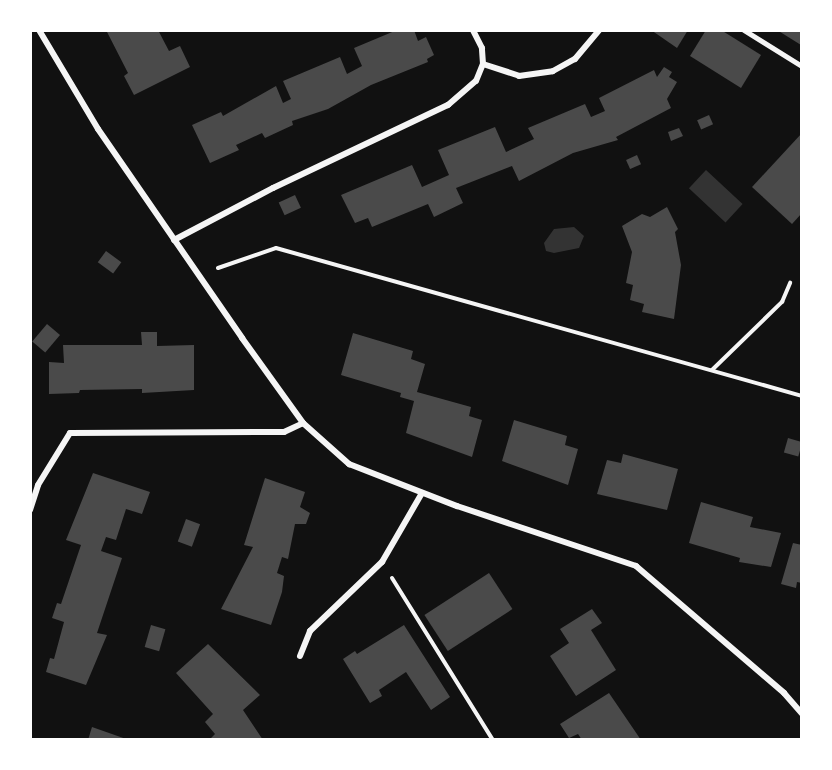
<!DOCTYPE html>
<style>
body{margin:0}
#map{position:relative;width:832px;height:770px;overflow:hidden;background:#111;font-family:Raleway,sans-serif}
div>[style]{position:absolute}
[style*='--x']{left:calc(var(--x)*1px);top:calc(var(--y)*1px);width:calc(var(--w)*1px);rotate:calc(var(--a)*1deg)}
.water>*{inset:0;background:#333;transform-origin:0 0}
.building>*{inset:0;background:#4a4a4a;transform-origin:0 0}
.path>*{height:4px;margin:-2px;padding:0 2px;transform-origin:2px;border-radius:2px;background:#f5f5f5}
.service>*{height:4.5px;margin:-2.25px;padding:0 2.25px;transform-origin:2.25px;border-radius:2.25px;background:#f5f5f5}
.minor>*{height:6px;margin:-3px;padding:0 3px;transform-origin:3px;border-radius:3px;background:#f5f5f5}
span{translate:-50% -50%;white-space:nowrap;text-align:center;line-height:1.15;-webkit-text-stroke:5px #fff;paint-order:stroke}
.frame{position:absolute;inset:0;border:32px solid #fff;pointer-events:none}
</style>
<div id="map">
<div class="water">
<i style="left:706px;top:170px;width:50px;height:25px;rotate:43deg"></i>
<i style="clip-path:polygon(574px 227px,584px 236px,579px 248px,554px 253px,546px 251px,544px 243px,554px 229px)"></i>
</div>
<div class="building">
<i style="clip-path:polygon(106px 30px,158px 30px,169px 51px,180px 46px,190px 67px,134px 95px,124px 76px,128px 73px)"></i>
<i style="clip-path:polygon(397px 30px,414px 30px,418px 41px,426px 37px,434px 55px,427px 59px,428px 62px,371px 85px,328px 109px,292px 121px,293px 125px,265px 138px,262px 133px,236px 145px,239px 150px,210px 163px,192px 125px,221px 112px,223px 116px,276px 86px,283px 103px,291px 99px,283px 81px,340px 57px,347px 74px,362px 66px,354px 48px)"></i>
<i style="clip-path:polygon(651px 30px,688px 30px,677px 48px)"></i>
<i style="clip-path:polygon(706px 30px,721px 30px,761px 55px,741px 88px,690px 56px)"></i>
<i style="clip-path:polygon(777px 30px,802px 30px,802px 43px,801px 45px)"></i>
<i style="clip-path:polygon(664px 67px,672px 72px,669px 77px,677px 82px,667px 99px,671px 108px,616px 137px,618px 140px,573px 153px,519px 181px,512px 166px,456px 188px,463px 203px,434px 217px,428px 204px,372px 227px,368px 218px,355px 223px,341px 195px,412px 165px,422px 187px,449px 175px,438px 150px,495px 127px,506px 152px,534px 139px,528px 128px,585px 104px,591px 117px,605px 111px,599px 98px,654px 70px,657px 77px)"></i>
<i style="left:709px;top:115px;width:10px;height:13px;rotate:66deg"></i>
<i style="clip-path:polygon(679px 128px,683px 136px,671px 141px,668px 132px)"></i>
<i style="clip-path:polygon(802px 133px,802px 213px,792px 224px,752px 187px)"></i>
<i style="left:637px;top:155px;width:10px;height:12px;rotate:66deg"></i>
<i style="left:295px;top:195px;width:14px;height:18px;rotate:65deg"></i>
<i style="clip-path:polygon(667px 207px,678px 229px,675px 232px,681px 265px,674px 319px,642px 312px,644px 304px,630px 300px,633px 285px,626px 283px,632px 252px,622px 226px,642px 214px,650px 217px)"></i>
<i style="left:106px;top:251px;width:19px;height:14px;rotate:36deg"></i>
<i style="left:47px;top:324px;width:17px;height:23px;rotate:40deg"></i>
<i style="clip-path:polygon(141px 332px,157px 332px,157px 346px,194px 345px,194px 390px,142px 393px,142px 389px,80px 390px,79px 393px,49px 394px,49px 362px,64px 363px,63px 345px,142px 345px)"></i>
<i style="clip-path:polygon(353px 333px,413px 351px,411px 359px,425px 364px,417px 392px,471px 407px,469px 416px,482px 420px,472px 457px,406px 433px,414px 401px,400px 397px,401px 393px,341px 375px)"></i>
<i style="clip-path:polygon(514px 420px,567px 436px,565px 445px,578px 449px,568px 485px,502px 461px)"></i>
<i style="left:788px;top:438px;width:15px;height:15px;rotate:16deg"></i>
<i style="clip-path:polygon(623px 454px,678px 469px,667px 510px,597px 494px,607px 460px,621px 463px)"></i>
<i style="clip-path:polygon(93px 473px,150px 492px,142px 514px,126px 509px,116px 540px,106px 537px,101px 551px,122px 558px,97px 633px,107px 635px,86px 685px,46px 672px,50px 658px,54px 659px,64px 622px,52px 618px,57px 603px,61px 604px,81px 545px,66px 540px)"></i>
<i style="clip-path:polygon(265px 478px,305px 492px,300px 507px,310px 513px,306px 524px,295px 524px,288px 559px,282px 557px,277px 573px,284px 576px,282px 592px,271px 625px,221px 609px,253px 547px,244px 545px)"></i>
<i style="clip-path:polygon(701px 502px,753px 517px,750px 527px,781px 533px,771px 567px,739px 562px,740px 558px,689px 543px)"></i>
<i style="left:186px;top:519px;width:15px;height:24px;rotate:20deg"></i>
<i style="clip-path:polygon(793px 543px,802px 545px,802px 583px,797px 582px,796px 588px,781px 584px)"></i>
<i style="left:489px;top:573px;width:43px;height:77px;rotate:57deg"></i>
<i style="clip-path:polygon(592px 609px,602px 623px,591px 630px,616px 670px,576px 696px,550px 656px,569px 643px,560px 629px)"></i>
<i style="left:151px;top:625px;width:15px;height:23px;rotate:16deg"></i>
<i style="clip-path:polygon(404px 625px,450px 697px,431px 710px,406px 672px,379px 690px,382px 696px,370px 703px,343px 659px,355px 651px,357px 654px)"></i>
<i style="clip-path:polygon(208px 644px,260px 695px,243px 710px,263px 740px,209px 740px,215px 734px,205px 722px,213px 714px,176px 673px)"></i>
<i style="clip-path:polygon(609px 693px,641px 740px,582px 740px,578px 734px,569px 738px,560px 724px)"></i>
<i style="clip-path:polygon(92px 727px,129px 740px,88px 740px)"></i>
</div>
<div class="path">
<i style="--x:218;--y:268;--w:61;--a:-19"></i>
<i style="--x:276;--y:248;--w:546;--a:15.71"></i>
<i style="--x:712;--y:370;--w:98;--a:-44.2"></i>
<i style="--x:782;--y:302;--w:21;--a:-67"></i>
<i style="--x:392;--y:578;--w:191;--a:58.1"></i>
</div>
<div class="service">
<i style="--x:744;--y:30;--w:68;--a:31.8"></i>
</div>
<div class="minor">
<i style="--x:39;--y:30;--w:115;--a:59.2"></i>
<i style="--x:98;--y:129;--w:254;--a:55.4"></i>
<i style="--x:242;--y:338;--w:105;--a:54.3"></i>
<i style="--x:303;--y:423;--w:62;--a:41.7"></i>
<i style="--x:349;--y:464;--w:116;--a:21.3"></i>
<i style="--x:457;--y:506;--w:189;--a:18.5"></i>
<i style="--x:636;--y:566;--w:195;--a:40.6"></i>
<i style="--x:784;--y:693;--w:28;--a:49"></i>
<i style="--x:483;--y:64;--w:38;--a:18"></i>
<i style="--x:519;--y:76;--w:34;--a:-8"></i>
<i style="--x:553;--y:71;--w:25;--a:-29"></i>
<i style="--x:575;--y:59;--w:38;--a:-50"></i>
<i style="--x:174;--y:240;--w:112;--a:-27.7"></i>
<i style="--x:273;--y:188;--w:194;--a:-25.4"></i>
<i style="--x:448;--y:105;--w:37;--a:-41"></i>
<i style="--x:476;--y:81;--w:18;--a:-68"></i>
<i style="--x:483;--y:64;--w:16;--a:-94"></i>
<i style="--x:482;--y:48;--w:20;--a:-117"></i>
<i style="--x:30;--y:510;--w:26;--a:-72"></i>
<i style="--x:38;--y:485;--w:61;--a:-58.4"></i>
<i style="--x:70;--y:433;--w:214;--a:-0.3"></i>
<i style="--x:284;--y:432;--w:21;--a:-25"></i>
<i style="--x:300;--y:656;--w:27;--a:-68"></i>
<i style="--x:310;--y:631;--w:100;--a:-43.8"></i>
<i style="--x:382;--y:562;--w:80;--a:-59.9"></i>
</div>
<div class="frame"></div>
</div>
